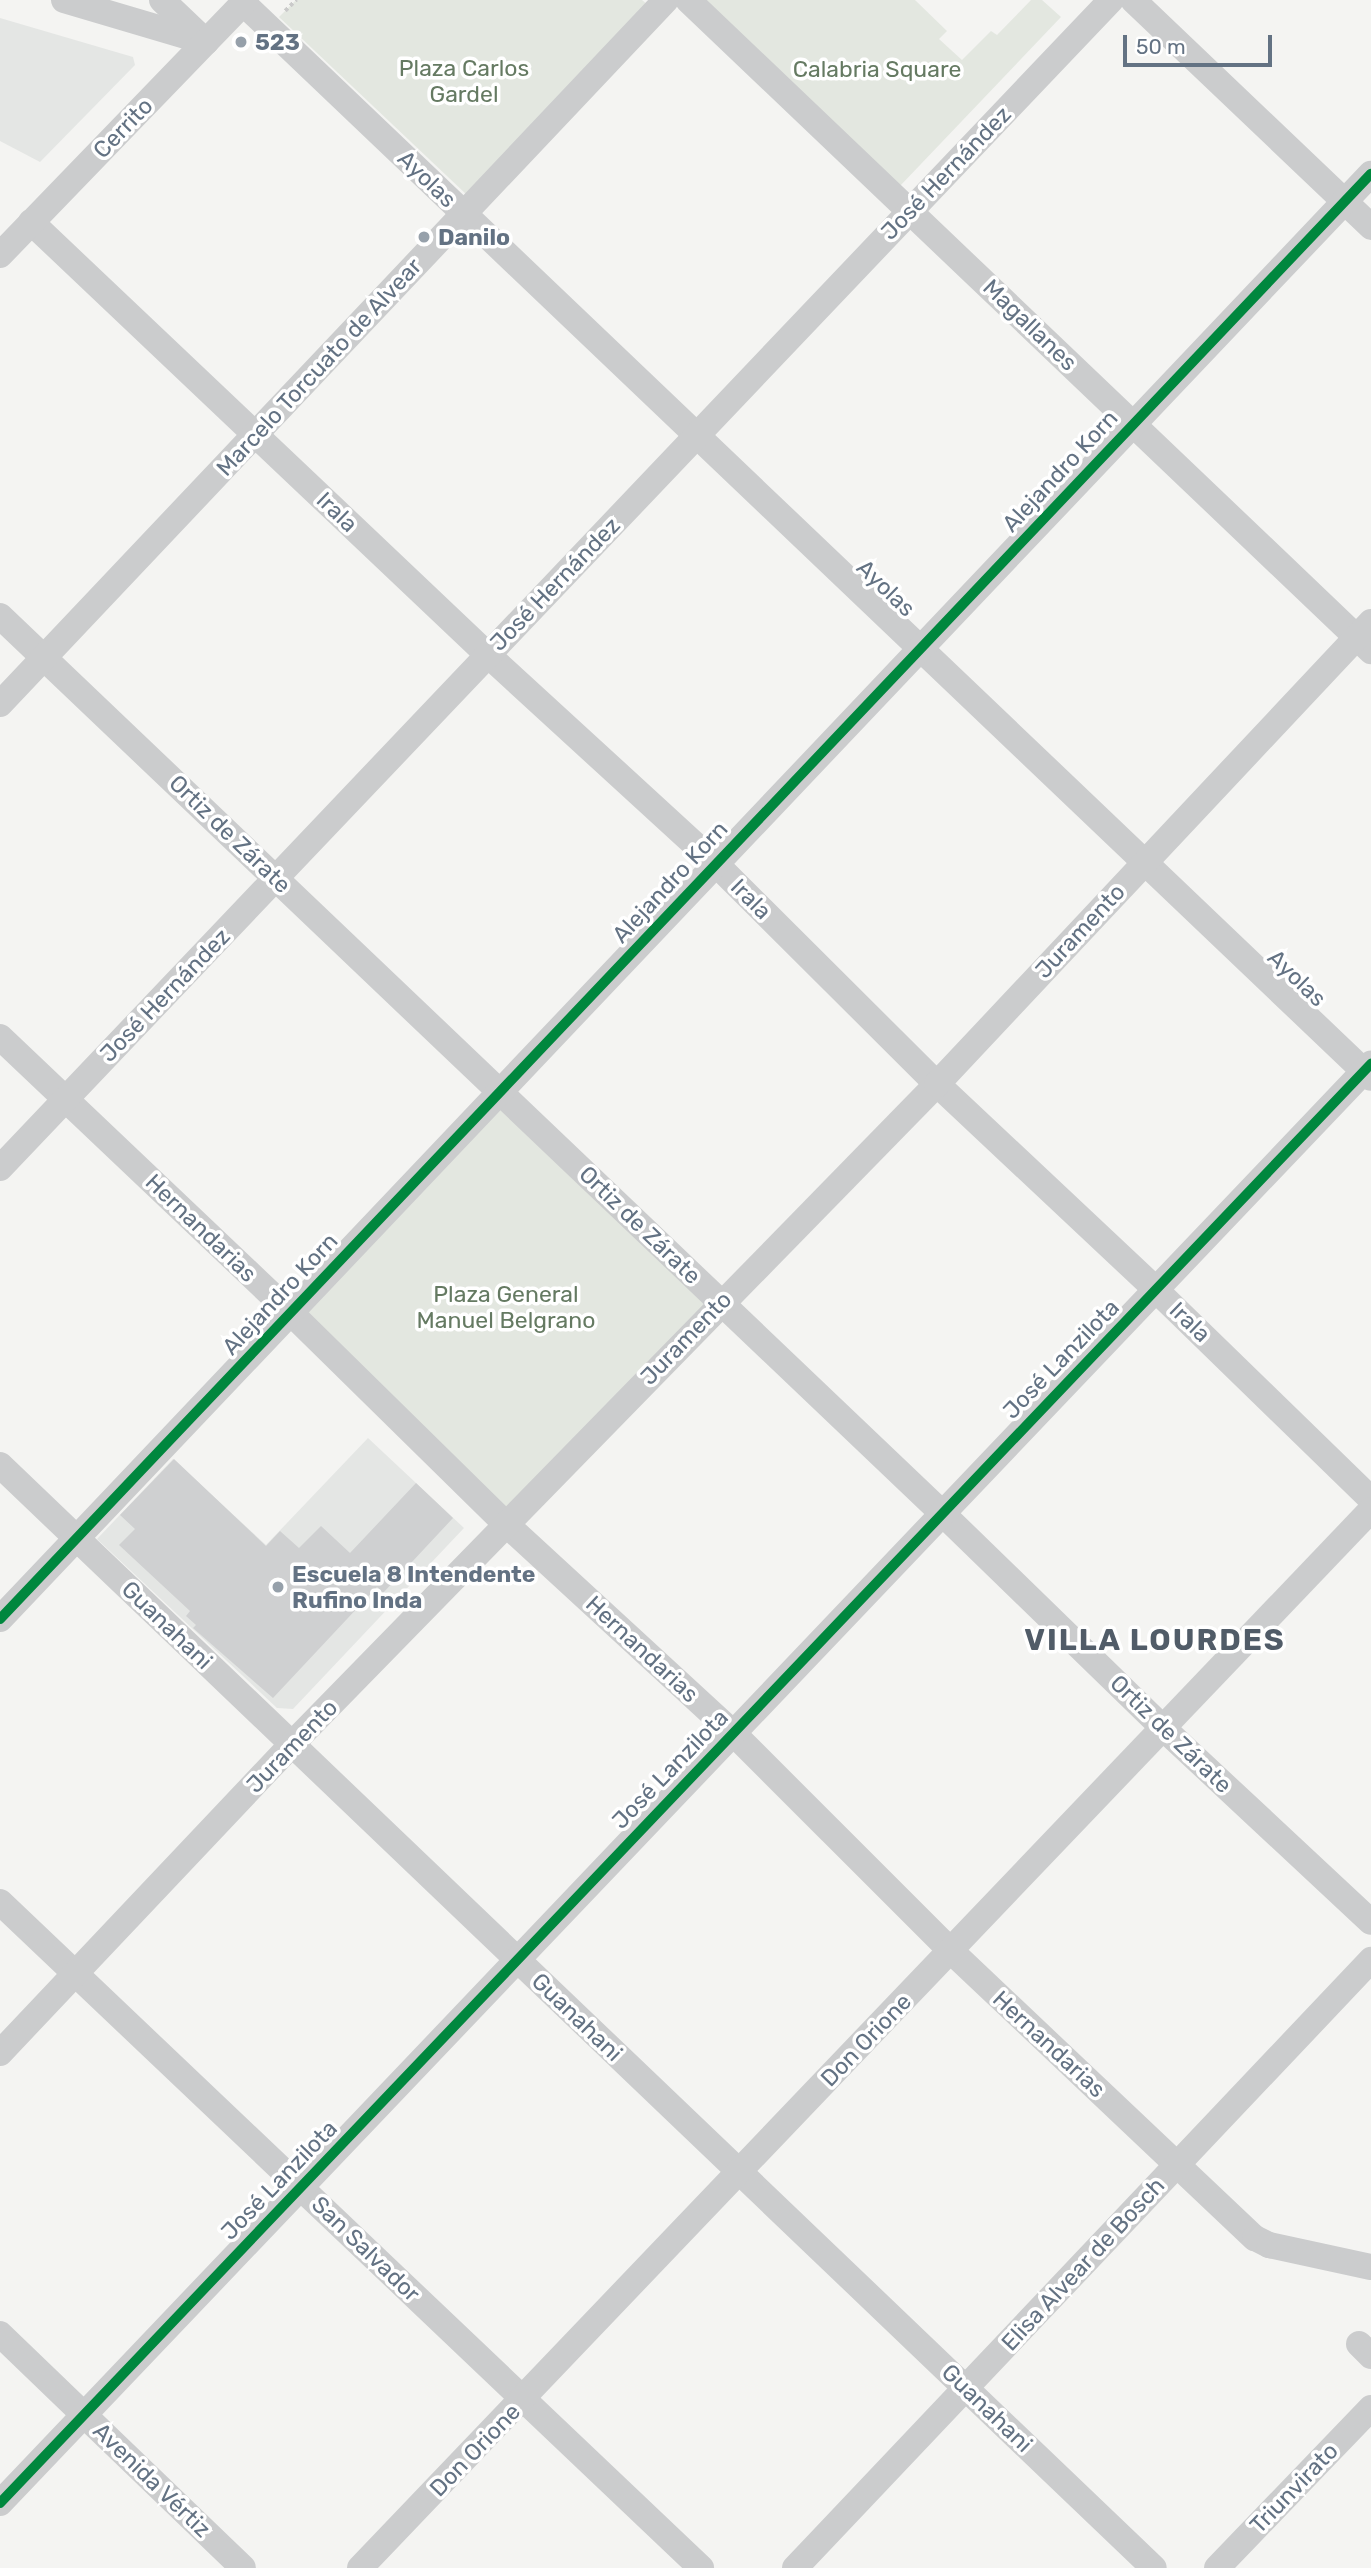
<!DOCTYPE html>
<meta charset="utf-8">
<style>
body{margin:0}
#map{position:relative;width:1371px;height:2568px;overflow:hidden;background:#f4f4f2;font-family:Rubik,sans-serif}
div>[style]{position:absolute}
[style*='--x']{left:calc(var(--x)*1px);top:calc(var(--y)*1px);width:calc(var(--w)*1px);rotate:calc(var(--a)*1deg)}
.built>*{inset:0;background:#e4e6e4}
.green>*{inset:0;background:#e3e7e0;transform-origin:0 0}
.building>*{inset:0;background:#cfd0d1}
.path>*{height:3.5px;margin-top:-1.75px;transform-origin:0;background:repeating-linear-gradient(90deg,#cacaca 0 3.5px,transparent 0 7px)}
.minor>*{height:26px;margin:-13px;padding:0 13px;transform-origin:13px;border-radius:13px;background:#cbcccd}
.cycleway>*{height:10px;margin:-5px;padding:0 5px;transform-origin:5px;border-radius:5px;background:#00873e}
.dots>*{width:19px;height:19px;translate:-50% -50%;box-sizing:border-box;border:4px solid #fff;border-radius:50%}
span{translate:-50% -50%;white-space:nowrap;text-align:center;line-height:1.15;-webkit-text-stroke:7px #fff;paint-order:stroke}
.poi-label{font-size:23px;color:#637283;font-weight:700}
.left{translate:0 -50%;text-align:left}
.park-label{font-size:23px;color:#657a62}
.street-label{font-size:23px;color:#637283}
.district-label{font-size:30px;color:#515c68;font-weight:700;letter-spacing:2px}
.scale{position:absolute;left:1123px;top:35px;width:149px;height:32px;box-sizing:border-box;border:4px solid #637283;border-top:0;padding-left:9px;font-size:21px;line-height:24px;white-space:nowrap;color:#637283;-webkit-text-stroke:5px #fff;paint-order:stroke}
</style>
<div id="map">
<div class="built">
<i style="clip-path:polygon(0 18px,133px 57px,135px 65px,40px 162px,0 141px)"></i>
<i style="clip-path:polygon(368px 1438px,464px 1528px,293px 1709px,277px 1708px,97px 1539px,173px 1459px,266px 1545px)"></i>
</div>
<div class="green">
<i style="clip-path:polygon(296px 0,642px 0,648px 5px,467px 195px,279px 17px)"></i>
<i style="clip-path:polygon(701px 0,915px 0,947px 31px,939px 39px,962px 60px,991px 31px,997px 35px,1031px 0,1042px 0,1061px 17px,900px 186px)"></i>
<i style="left:501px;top:1092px;width:304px;height:305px;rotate:44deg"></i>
</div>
<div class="building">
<i style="clip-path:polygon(174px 1459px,266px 1546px,280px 1531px,299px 1548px,321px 1526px,350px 1553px,416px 1483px,453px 1518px,383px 1593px,377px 1587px,273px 1698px,193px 1628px,196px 1625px,186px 1616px,190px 1611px,119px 1545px,135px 1529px,120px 1515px)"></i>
</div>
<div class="path">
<i style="--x:285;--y:11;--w:16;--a:-45"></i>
</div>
<div class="minor">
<i style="--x:64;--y:0;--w:148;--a:16.5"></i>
<i style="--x:162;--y:0;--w:55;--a:43.5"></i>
<i style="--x:688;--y:0;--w:944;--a:43.63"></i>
<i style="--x:1133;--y:0;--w:329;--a:43.6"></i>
<i style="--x:243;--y:3;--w:1558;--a:43.62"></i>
<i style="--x:31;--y:222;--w:630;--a:43.46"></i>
<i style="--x:488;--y:655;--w:309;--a:42.5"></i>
<i style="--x:716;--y:864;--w:312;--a:44.9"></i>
<i style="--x:937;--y:1084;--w:301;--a:43.2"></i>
<i style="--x:1156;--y:1290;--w:300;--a:44.2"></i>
<i style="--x:0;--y:255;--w:354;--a:-46"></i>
<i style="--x:0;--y:616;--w:1302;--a:43.6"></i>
<i style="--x:943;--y:1514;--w:307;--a:44.2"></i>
<i style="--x:1163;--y:1728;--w:284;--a:43"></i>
<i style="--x:0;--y:704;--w:969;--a:-46.59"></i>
<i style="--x:0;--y:1037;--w:401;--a:43.5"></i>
<i style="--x:291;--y:1313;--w:303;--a:44.5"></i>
<i style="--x:507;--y:1525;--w:307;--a:42.6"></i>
<i style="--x:733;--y:1733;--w:308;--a:45"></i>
<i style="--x:951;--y:1951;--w:418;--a:43.4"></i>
<i style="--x:1255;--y:2238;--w:16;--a:27"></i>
<i style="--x:1269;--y:2245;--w:104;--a:12.2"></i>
<i style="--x:0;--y:1168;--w:1612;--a:-46.43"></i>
<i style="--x:0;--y:1465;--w:1596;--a:43.71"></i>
<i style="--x:0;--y:1619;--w:1992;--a:-46.51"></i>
<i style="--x:0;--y:1902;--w:967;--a:43.53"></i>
<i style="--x:0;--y:2053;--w:425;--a:-46.6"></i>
<i style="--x:292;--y:1744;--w:923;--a:-45.66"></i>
<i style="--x:937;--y:1084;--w:634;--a:-46.79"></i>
<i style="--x:0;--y:2334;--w:337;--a:43.9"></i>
<i style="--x:1359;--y:2344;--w:17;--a:45"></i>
<i style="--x:0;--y:2503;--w:1988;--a:-46.39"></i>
<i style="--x:360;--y:2568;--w:1463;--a:-46.3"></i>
<i style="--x:795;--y:2568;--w:838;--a:-46.55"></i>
<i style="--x:1217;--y:2568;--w:222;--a:-46.1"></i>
</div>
<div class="cycleway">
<i style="--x:0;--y:1619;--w:1992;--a:-46.51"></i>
<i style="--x:0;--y:2503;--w:1988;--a:-46.39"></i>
</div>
<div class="dots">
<i style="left:241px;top:42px;background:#96a0aa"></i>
<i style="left:424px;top:237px;background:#96a0aa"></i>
<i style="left:278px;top:1587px;background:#96a0aa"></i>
</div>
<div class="poi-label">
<span class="left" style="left:255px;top:42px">523</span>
<span class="left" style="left:438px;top:237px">Danilo</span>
<span class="left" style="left:292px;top:1587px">Escuela 8 Intendente<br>Rufino Inda</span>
</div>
<div class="park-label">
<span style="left:464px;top:81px">Plaza Carlos<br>Gardel</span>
<span style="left:877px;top:69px">Calabria Square</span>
<span style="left:506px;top:1307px">Plaza General<br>Manuel Belgrano</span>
</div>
<div class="street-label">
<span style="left:123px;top:128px;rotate:-46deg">Cerrito</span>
<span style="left:946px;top:173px;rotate:-46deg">José Hernández</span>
<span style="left:427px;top:179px;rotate:44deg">Ayolas</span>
<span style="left:1030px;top:325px;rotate:44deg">Magallanes</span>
<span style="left:319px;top:367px;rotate:-47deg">Marcelo Torcuato de Alvear</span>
<span style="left:1060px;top:471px;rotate:-47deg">Alejandro Korn</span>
<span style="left:337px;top:512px;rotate:44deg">Irala</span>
<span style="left:555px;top:584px;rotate:-46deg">José Hernández</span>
<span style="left:886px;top:588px;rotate:44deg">Ayolas</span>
<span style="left:230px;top:834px;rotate:44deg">Ortiz de Zárate</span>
<span style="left:670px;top:882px;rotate:-47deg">Alejandro Korn</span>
<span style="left:751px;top:899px;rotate:45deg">Irala</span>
<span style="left:1080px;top:931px;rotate:-47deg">Juramento</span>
<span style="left:1297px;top:978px;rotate:44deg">Ayolas</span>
<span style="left:165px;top:995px;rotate:-46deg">José Hernández</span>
<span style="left:640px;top:1225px;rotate:44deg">Ortiz de Zárate</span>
<span style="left:201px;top:1228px;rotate:44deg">Hernandarias</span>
<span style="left:280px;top:1294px;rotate:-47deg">Alejandro Korn</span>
<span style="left:1190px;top:1322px;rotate:44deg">Irala</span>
<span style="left:686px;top:1338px;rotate:-46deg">Juramento</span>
<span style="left:1061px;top:1359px;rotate:-46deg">José Lanzilota</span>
<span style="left:167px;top:1625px;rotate:44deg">Guanahani</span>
<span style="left:642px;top:1649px;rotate:43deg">Hernandarias</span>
<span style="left:1171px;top:1734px;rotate:44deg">Ortiz de Zárate</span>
<span style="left:292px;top:1746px;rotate:-46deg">Juramento</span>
<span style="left:670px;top:1769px;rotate:-46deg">José Lanzilota</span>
<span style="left:577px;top:2017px;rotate:44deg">Guanahani</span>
<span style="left:866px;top:2040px;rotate:-46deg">Don Orione</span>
<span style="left:1049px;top:2044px;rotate:43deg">Hernandarias</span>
<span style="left:279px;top:2180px;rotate:-46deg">José Lanzilota</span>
<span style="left:366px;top:2249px;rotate:44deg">San Salvador</span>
<span style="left:1083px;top:2264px;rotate:-47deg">Elisa Alvear de Bosch</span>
<span style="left:987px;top:2408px;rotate:44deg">Guanahani</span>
<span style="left:475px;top:2450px;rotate:-46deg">Don Orione</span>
<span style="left:152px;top:2480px;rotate:44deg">Avenida Vértiz</span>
<span style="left:1294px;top:2488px;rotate:-46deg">Triunvirato</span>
</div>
<div class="district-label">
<span style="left:1155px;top:1640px">VILLA LOURDES</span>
</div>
<div class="scale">50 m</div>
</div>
